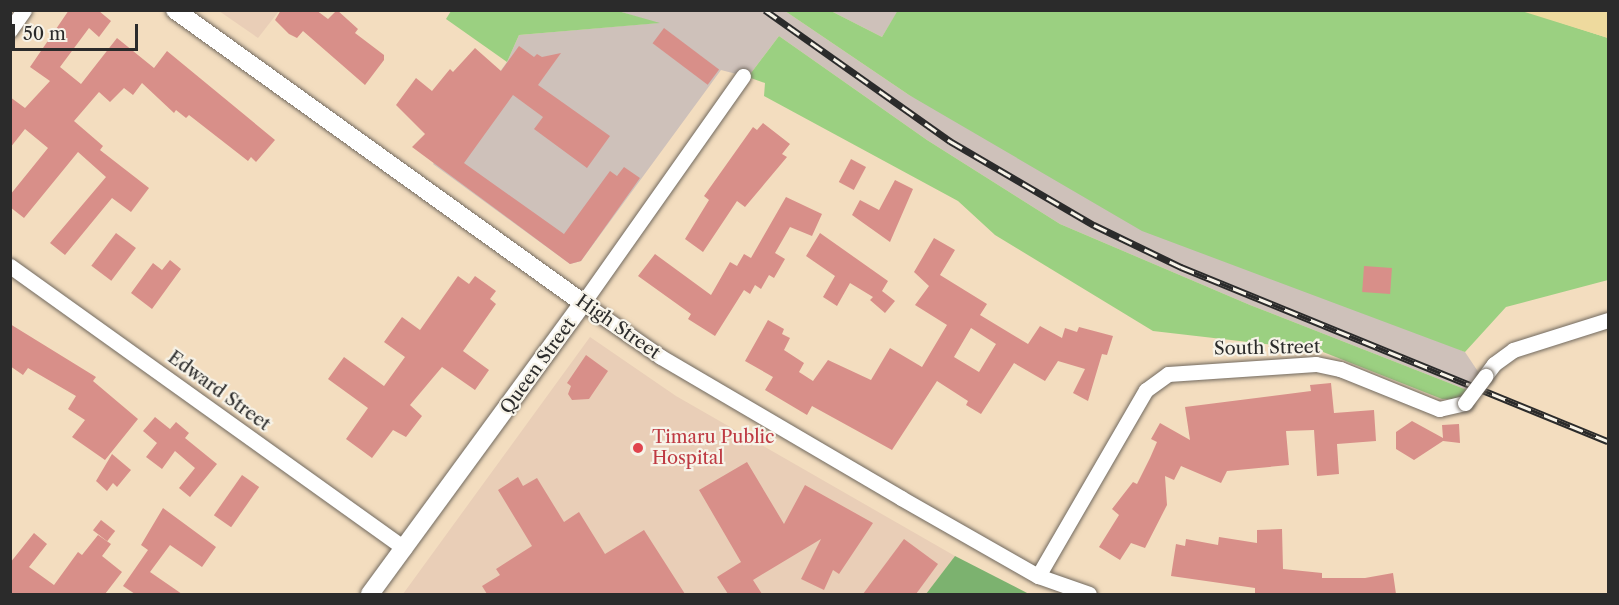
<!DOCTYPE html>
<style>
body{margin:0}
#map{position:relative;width:1619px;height:605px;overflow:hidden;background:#f3ddbf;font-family:"Libre Caslon Text",serif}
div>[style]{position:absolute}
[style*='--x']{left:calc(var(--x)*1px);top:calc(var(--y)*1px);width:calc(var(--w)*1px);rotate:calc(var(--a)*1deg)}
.built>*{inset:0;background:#e9ceb7}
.industrial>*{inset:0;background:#cec1ba}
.green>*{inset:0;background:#9bd081}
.forest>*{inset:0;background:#7cb26f}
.sand>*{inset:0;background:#eeda9e}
.building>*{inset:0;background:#d88f89;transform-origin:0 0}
.roads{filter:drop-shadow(0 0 2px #71695f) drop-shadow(0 0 2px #71695f)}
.minor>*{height:15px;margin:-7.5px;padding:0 7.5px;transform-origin:7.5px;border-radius:7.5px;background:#fff}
.tertiary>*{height:18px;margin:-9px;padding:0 9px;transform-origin:9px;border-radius:9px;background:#fff}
.rail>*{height:7px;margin-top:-3.5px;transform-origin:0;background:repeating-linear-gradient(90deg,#f7f3e8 0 14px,#2b2b2b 0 28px);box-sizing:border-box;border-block:2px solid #2b2b2b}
.bridges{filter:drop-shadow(0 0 2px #71695f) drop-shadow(0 0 2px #71695f)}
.minor-bridge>*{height:15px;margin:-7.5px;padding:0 7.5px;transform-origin:7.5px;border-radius:7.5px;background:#fff}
.dots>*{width:16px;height:16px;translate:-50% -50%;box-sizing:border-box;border:3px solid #f7f3e8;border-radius:50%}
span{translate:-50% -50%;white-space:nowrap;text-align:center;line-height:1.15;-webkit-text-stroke:4.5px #f7f3e8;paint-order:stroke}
.street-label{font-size:18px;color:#2b2b2b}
.health-label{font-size:18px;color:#be3a42}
.left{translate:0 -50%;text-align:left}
.frame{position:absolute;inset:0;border:12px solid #2b2b2b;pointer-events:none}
.scale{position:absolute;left:12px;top:24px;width:126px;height:27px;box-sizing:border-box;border:3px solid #2b2b2b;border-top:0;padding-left:8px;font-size:18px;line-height:21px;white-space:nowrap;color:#2b2b2b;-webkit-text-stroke:4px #f7f3e8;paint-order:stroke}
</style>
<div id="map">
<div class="built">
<i style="clip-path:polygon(219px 11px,279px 11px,258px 38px)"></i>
<i style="clip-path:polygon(590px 337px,676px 396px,955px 556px,926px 594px,403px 594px)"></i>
</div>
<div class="industrial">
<i style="clip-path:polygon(618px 11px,785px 11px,909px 95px,1465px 352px,1479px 373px,1467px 390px,1250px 305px,1060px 224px,927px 140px,779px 36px,748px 77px,721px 70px,581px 261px,570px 264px,433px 164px,507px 62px,519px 35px,657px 23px)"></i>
<i style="clip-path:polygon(831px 11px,898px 11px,882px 37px)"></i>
</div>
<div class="green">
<i style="clip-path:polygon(898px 10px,1522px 10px,1608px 38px,1608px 280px,1506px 307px,1465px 352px,1142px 231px,909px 95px,785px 11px,831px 11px,882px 37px)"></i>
<i style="clip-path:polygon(618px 11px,660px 23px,519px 35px,507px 62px,446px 19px,451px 11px)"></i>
<i style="clip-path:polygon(779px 36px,927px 140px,1060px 224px,1250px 305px,1467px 390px,1460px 399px,1442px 399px,1318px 350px,1153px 331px,995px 235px,958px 201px,764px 96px,765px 83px,748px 77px)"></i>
</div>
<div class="forest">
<i style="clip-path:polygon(955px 556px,1029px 594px,926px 594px)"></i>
</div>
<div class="sand">
<i style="clip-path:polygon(1522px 11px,1608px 11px,1608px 38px)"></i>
</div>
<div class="building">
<i style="clip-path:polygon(69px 10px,99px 11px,111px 21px,99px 37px,89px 28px,60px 67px,81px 84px,117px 38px,154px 68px,167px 51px,275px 140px,256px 162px,251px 157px,248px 161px,189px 115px,186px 118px,176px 110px,174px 113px,142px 83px,133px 95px,124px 88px,110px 102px,99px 92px,74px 121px,103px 146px,100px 150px,149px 188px,131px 212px,112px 198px,65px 255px,50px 243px,106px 177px,78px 152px,24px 218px,10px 207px,10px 195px,48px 148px,25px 129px,10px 148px,10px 97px,25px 108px,50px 81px,30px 67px)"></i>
<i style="clip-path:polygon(281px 10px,316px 10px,328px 19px,337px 10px,358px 29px,355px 33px,384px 55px,384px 60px,365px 85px,303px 31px,297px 38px,289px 34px,275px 20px)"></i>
<i style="left:664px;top:28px;width:69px;height:19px;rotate:37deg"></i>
<i style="clip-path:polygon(519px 46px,534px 57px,537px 54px,542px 57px,561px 53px,538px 85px,610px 136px,587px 168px,534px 129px,543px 117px,513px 95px,464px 163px,564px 234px,610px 171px,617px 176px,624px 167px,640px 178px,581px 261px,570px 264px,412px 147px,425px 134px,396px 105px,416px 78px,432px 91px,450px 69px,453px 72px,475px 48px,501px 71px)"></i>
<i style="clip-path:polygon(763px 123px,790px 144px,782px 154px,787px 157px,745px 207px,737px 201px,703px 252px,685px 239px,709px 200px,704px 196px,753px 127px,757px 130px)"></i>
<i style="left:851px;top:159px;width:17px;height:26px;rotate:28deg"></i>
<i style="clip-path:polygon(895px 180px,913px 189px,890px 242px,852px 215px,860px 200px,879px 210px)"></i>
<i style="clip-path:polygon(786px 197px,822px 214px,812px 236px,790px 227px,775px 253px,785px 259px,774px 278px,769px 275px,761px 289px,755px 285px,750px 294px,744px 290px,715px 336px,688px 319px,691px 314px,638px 276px,655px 254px,711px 295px,730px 262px,737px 266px,744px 254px,751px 258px)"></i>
<i style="left:116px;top:233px;width:25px;height:41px;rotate:37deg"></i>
<i style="clip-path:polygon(820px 233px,888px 281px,882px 291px,895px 301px,885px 313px,870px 300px,873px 297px,850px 283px,837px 306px,823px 297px,835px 276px,806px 256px)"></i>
<i style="clip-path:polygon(evenodd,934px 238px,955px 250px,940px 275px,987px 304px,980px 315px,1028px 344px,1040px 326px,1062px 338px,1065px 328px,1077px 332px,1079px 327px,1113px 336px,1107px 355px,1102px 354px,1088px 401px,1073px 393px,1085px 369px,1058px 361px,1045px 381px,1014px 363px,981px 414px,966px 405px,968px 401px,937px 381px,892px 450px,812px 406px,807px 415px,765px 390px,773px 377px,745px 361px,768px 320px,784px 329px,782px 334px,790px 338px,784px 350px,804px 363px,799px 372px,813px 381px,828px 360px,871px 380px,890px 348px,922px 367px,947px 325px,915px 305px,929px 286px,914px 272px,934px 238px,971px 328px,996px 344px,979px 372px,954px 357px,971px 328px)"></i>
<i style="clip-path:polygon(170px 260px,181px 269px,152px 309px,131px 293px,153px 263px,162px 270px)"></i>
<i style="left:1364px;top:266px;width:28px;height:26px;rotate:4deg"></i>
<i style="clip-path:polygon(458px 276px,469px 284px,475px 276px,496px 291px,490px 299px,496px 304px,463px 351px,489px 370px,475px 390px,442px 367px,410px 405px,422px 416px,406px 437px,393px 430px,372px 458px,346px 439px,368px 408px,328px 379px,344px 357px,384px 386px,405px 357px,384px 342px,402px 317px,420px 330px)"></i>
<i style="clip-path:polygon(10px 324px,96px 377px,93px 381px,138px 419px,105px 460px,72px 437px,85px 420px,68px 409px,76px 396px,28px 368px,23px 375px,10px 366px)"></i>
<i style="clip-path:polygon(586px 355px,608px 371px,589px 399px,572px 400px,568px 394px,571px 386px,567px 383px)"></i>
<i style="clip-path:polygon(1331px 383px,1334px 413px,1374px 410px,1376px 441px,1337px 444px,1339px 474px,1317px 476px,1314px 430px,1286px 431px,1289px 465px,1227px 471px,1221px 483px,1181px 466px,1174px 480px,1165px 476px,1167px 505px,1145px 548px,1131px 543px,1120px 560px,1099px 547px,1119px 515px,1112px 509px,1133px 482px,1137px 484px,1150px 458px,1157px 442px,1151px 439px,1160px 423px,1190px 440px,1185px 407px,1311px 391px,1310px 385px)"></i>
<i style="clip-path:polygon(155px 417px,170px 429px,176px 422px,189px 433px,185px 438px,217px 464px,190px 497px,179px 488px,195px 468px,175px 451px,162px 469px,146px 457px,157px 443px,143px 431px)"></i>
<i style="clip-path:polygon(1412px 421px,1443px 438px,1442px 425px,1459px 424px,1460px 443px,1443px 441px,1414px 460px,1396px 449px,1396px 432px)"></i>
<i style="clip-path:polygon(112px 454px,131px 470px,117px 487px,113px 483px,107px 491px,96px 481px)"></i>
<i style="clip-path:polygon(747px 462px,784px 524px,805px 485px,873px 523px,839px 574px,833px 570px,824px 590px,801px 579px,821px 539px,753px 580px,762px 594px,728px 594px,717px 577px,741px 562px,699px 490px)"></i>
<i style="left:242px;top:475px;width:21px;height:49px;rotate:35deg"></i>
<i style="clip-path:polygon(518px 477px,523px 486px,537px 478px,564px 522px,579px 512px,605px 554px,644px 530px,685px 594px,487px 594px,482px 586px,500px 575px,496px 569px,532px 546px,498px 490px)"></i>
<i style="clip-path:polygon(163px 508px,216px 547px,202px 567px,170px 545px,150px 572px,182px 594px,135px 594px,123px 586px,148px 550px,141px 545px)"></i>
<i style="left:101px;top:520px;width:18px;height:13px;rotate:38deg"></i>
<i style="clip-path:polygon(1282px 529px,1283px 569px,1322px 573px,1322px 578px,1365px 578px,1393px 573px,1396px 594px,1255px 594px,1255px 588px,1171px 576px,1176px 544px,1185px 546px,1186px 539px,1218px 545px,1219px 537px,1257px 543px,1257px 530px)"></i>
<i style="clip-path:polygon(34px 533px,47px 544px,29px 567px,54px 585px,78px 552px,82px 555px,98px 535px,111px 544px,102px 556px,122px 572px,105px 594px,10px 594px,10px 563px)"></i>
<i style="clip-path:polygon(904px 539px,938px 564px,916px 594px,863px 594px)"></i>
</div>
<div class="roads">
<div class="minor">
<i style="--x:10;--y:30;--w:24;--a:-55"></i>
<i style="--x:743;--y:76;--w:278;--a:125.2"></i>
<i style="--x:583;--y:303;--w:95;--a:34.7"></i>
<i style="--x:661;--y:357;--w:278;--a:30.4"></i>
<i style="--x:901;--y:498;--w:158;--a:29.7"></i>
<i style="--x:1038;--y:576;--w:54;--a:19.4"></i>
<i style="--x:10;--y:266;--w:485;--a:35.6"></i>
<i style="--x:1485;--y:376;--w:15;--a:-53"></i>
<i style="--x:1494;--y:364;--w:24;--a:-36"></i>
<i style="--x:1513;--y:350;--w:100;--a:-17.5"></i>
<i style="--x:1038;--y:576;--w:215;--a:-59.9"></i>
<i style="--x:1146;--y:390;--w:27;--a:-36"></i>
<i style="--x:1168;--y:374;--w:148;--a:-3.9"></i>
<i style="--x:1316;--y:364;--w:25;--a:12"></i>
<i style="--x:1340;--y:369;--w:107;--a:22"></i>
<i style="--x:1439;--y:409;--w:27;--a:-13"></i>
</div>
<div class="tertiary">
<i style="--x:175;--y:10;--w:502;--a:35.68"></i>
<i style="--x:583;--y:303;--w:361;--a:126.2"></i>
</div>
</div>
<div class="rail">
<i style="--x:765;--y:10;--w:227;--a:35.3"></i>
<i style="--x:950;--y:141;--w:167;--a:30.3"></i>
<i style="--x:1094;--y:225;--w:97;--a:25.8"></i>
<i style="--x:1181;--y:267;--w:461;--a:22.2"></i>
</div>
<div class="bridges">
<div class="minor-bridge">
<i style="--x:1465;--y:403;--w:34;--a:-53"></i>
</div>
</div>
<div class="dots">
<i style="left:638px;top:448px;background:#e0444e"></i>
</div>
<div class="street-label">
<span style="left:618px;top:327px;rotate:35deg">High Street</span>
<span style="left:1267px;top:348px;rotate:-1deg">South Street</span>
<span style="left:538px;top:366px;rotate:-54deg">Queen Street</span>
<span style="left:219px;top:391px;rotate:36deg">Edward Street</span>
</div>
<div class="health-label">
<span class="left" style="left:652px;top:448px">Timaru Public<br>Hospital</span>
</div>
<div class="frame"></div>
<div class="scale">50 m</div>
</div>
